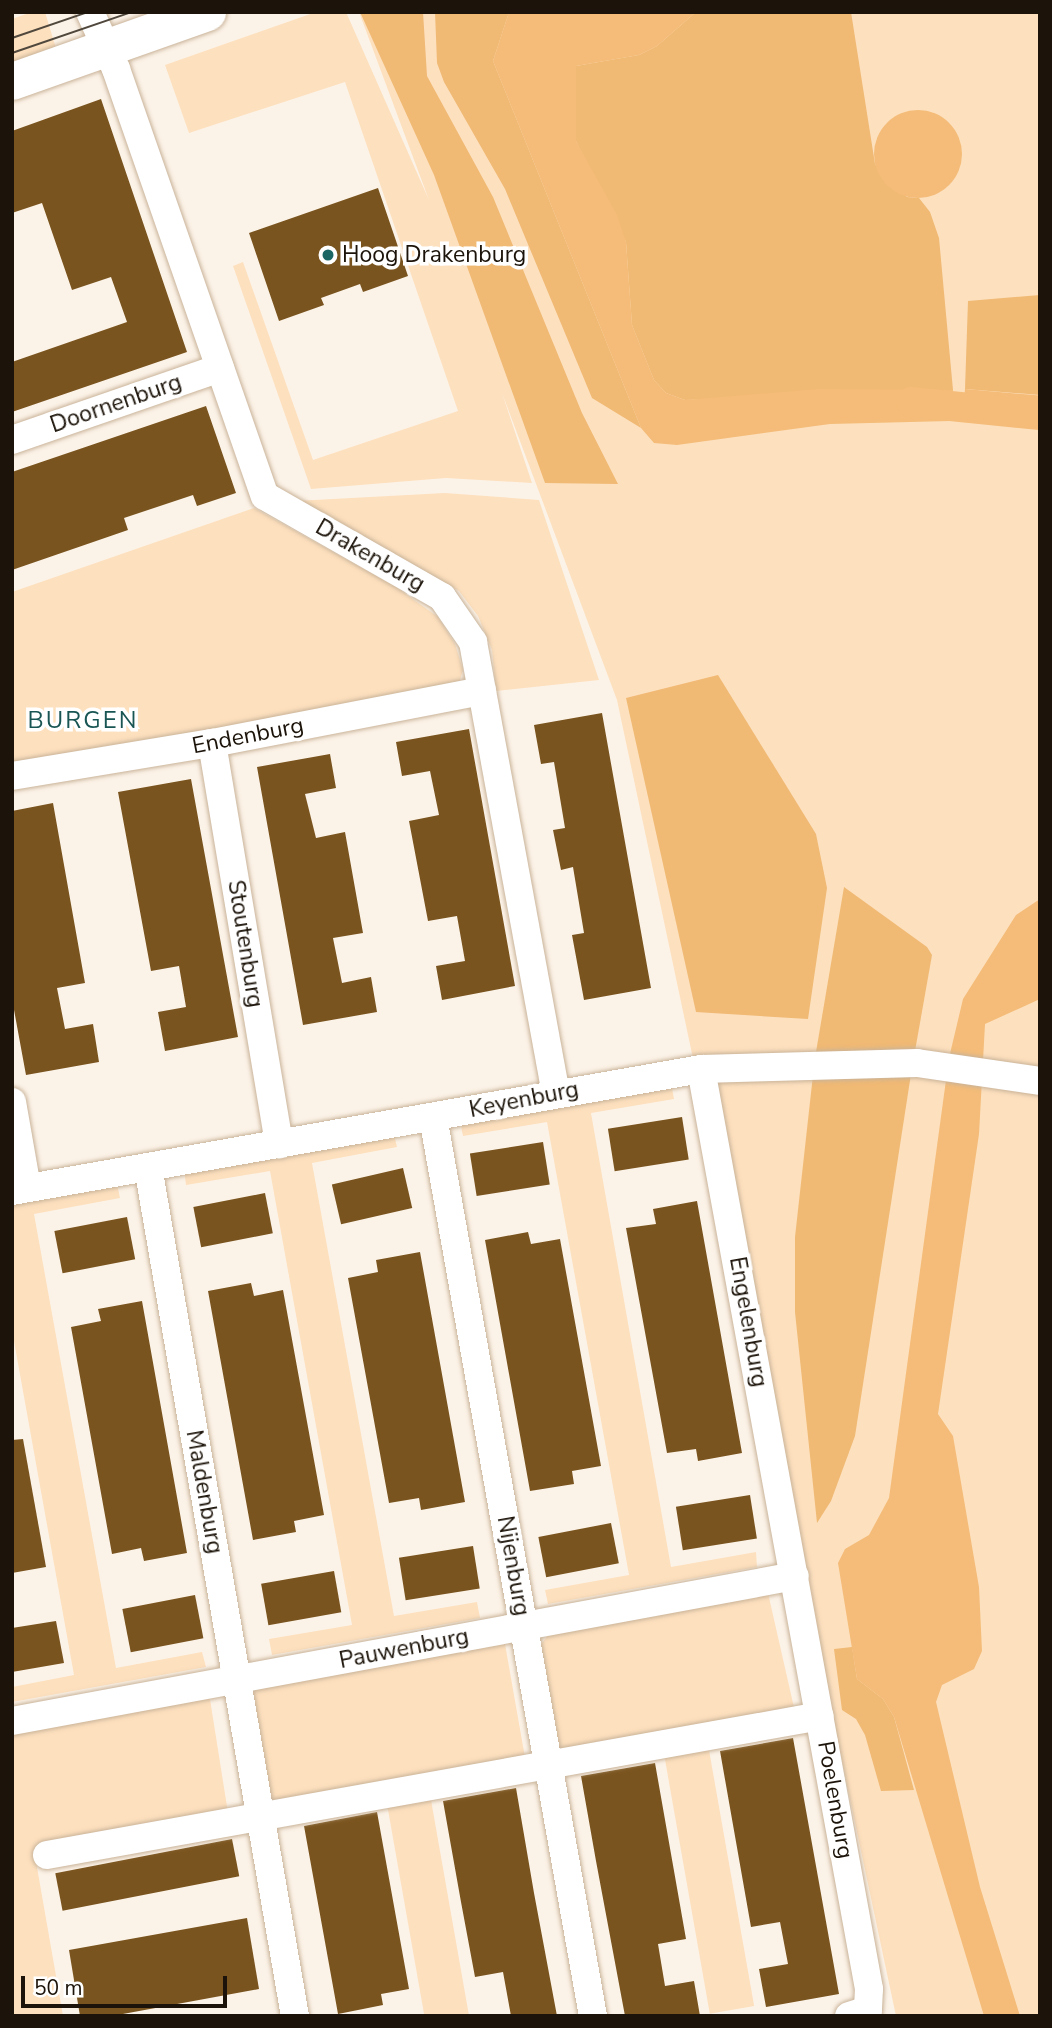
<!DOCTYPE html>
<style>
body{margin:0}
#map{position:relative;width:1052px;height:2028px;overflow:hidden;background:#fcf3e8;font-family:"Nunito Sans",sans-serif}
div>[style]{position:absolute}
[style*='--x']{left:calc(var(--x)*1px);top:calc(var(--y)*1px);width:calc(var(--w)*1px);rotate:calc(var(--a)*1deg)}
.green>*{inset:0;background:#fde0be;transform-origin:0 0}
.forest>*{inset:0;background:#f0b974}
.water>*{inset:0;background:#f4bc78;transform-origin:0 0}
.round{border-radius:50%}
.canal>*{height:30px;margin:-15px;padding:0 15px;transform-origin:15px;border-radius:15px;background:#f4bc78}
.building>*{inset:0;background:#7a541e;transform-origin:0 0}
.roads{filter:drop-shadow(0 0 2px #c9b399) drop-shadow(0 0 2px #c9b399)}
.minor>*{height:28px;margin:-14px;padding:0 14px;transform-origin:14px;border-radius:14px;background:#fff}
.major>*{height:37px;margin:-18.5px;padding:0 18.5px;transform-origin:18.5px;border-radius:18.5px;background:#fff}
.tram>*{height:2px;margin:-1px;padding:0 1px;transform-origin:1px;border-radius:1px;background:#50473d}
.dots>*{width:19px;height:19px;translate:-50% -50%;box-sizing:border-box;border:4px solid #fff;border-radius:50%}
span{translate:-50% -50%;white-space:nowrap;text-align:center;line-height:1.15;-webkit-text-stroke:7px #fff;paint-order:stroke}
.poi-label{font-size:23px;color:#1c140a}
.left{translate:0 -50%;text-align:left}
.street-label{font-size:23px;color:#1c140a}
.neighbourhood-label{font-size:24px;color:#195553;letter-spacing:2px}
.frame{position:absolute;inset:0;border:14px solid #1c140a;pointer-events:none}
.scale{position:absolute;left:21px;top:1976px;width:206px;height:32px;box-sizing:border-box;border:4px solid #1c140a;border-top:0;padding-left:9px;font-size:21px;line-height:24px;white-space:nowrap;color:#1c140a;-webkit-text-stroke:5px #fff;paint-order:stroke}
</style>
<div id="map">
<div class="green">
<i style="clip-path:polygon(32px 12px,45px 12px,58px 55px,12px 71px,12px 19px)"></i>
<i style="clip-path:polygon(316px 12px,346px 12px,429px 200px,359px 12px,1040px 12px,1040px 2016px,896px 2016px,617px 700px,502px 393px,532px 483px,446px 478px,311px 489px,233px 266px,243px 262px,313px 460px,458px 411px,345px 82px,189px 133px,165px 65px)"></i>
<i style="clip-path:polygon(445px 493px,539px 500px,599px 680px,496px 691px,492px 650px,478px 616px,459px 591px,295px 501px)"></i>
<i style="clip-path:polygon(254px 508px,396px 587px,438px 617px,455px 644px,463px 670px,457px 690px,12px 762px,12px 592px)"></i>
<i style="clip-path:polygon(671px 1083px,674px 1099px,591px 1113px,671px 1567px,756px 1552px,757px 1567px,548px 1604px,545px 1590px,629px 1575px,547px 1122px,463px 1136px,460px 1121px)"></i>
<i style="clip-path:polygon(393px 1130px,397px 1147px,312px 1163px,394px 1616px,477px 1602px,480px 1618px,272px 1655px,269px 1639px,352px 1625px,270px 1171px,186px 1185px,184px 1170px)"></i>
<i style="clip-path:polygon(117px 1184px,120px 1198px,34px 1214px,116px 1668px,202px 1652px,206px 1667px,12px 1702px,12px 1687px,74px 1675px,12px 1330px,12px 1202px)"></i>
<i style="clip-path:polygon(768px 1593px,795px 1712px,552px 1757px,536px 1651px,552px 1630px)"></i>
<i style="left:505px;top:1644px;width:122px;height:257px;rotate:80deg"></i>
<i style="clip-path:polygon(209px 1693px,229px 1819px,34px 1850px,63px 2016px,12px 2016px,12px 1726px)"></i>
<i style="left:709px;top:1750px;width:260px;height:45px;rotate:80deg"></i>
<i style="left:431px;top:1800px;width:220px;height:44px;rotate:80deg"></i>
</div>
<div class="forest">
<i style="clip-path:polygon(360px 12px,423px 12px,427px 76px,493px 197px,582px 413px,618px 484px,545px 483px,434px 175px)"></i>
<i style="clip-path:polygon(435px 12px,509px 12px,493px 61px,641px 428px,592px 398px,505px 189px,444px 82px,437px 63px)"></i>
<i style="clip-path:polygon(696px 12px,851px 12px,875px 164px,907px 197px,919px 198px,930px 212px,939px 238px,953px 390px,685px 400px,666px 393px,654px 380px,632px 325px,626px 242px,576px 141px,576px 66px,639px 55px,657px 46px)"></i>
<i style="clip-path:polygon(1040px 295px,1040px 395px,965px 389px,968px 301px)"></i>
<i style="clip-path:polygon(718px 675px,816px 834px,827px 888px,808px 1019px,696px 1012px,626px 698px)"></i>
<i style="clip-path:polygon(844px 887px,927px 947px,932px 955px,915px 1051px,816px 1052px)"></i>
<i style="clip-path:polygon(911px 1074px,855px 1436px,831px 1501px,817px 1523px,795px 1312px,795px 1237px,813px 1075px)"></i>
<i style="clip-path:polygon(852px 1647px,857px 1679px,883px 1699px,894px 1717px,914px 1790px,881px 1791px,865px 1735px,856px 1719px,842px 1710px,834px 1649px)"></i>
</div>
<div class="water">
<i style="clip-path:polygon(509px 12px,696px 12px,657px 46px,639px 55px,576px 66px,576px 141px,617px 215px,626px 242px,632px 325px,654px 380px,666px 393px,685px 400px,820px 389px,953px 390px,950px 421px,830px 424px,677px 445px,654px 443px,641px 428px,493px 61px)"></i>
<i class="round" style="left:874px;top:110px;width:88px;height:88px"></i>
<i style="left:965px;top:389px;width:75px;height:32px;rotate:5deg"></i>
<i style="clip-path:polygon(1040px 899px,1040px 999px,985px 1024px,979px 1134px,938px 1414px,953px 1436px,979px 1587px,982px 1651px,974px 1669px,942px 1685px,936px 1702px,980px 1887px,1020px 2016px,984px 2016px,894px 1717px,883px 1699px,857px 1679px,838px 1563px,845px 1549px,869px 1535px,889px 1498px,949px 1058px,963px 999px,1016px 915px)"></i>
</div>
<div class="canal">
<i style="--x:911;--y:402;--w:130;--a:5.8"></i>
</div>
<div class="building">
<i style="clip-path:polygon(101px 99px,187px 352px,12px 412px,12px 362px,127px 322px,111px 277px,72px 290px,42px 203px,12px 213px,12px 131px)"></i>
<i style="clip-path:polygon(378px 188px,408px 276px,363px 292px,360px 284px,321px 298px,324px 305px,279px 321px,249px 233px)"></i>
<i style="clip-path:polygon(206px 406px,236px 493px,197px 506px,193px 495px,124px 518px,128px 530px,12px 570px,12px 472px)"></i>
<i style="clip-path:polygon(602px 713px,651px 988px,584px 1000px,572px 935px,584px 933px,573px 867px,561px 870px,553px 830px,565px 828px,554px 762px,541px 764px,534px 725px)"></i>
<i style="clip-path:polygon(469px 729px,515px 986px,442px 1000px,436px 966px,465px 961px,457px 916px,428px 921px,409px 821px,439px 815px,430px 771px,402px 776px,396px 742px)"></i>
<i style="clip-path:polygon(330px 754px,336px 788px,305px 794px,316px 838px,345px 832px,363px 933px,333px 938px,342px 983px,371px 977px,377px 1012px,303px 1025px,257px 767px)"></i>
<i style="clip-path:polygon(191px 779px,238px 1037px,165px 1051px,158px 1012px,186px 1007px,179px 966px,151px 971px,118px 792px)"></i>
<i style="clip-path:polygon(53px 803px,85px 983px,57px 988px,65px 1029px,93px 1024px,99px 1062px,26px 1075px,12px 999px,12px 811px)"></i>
<i style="left:682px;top:1117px;width:43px;height:75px;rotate:81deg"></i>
<i style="left:543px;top:1142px;width:43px;height:74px;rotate:81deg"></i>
<i style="left:403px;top:1168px;width:41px;height:73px;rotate:77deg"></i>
<i style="left:265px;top:1193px;width:41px;height:73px;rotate:79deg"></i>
<i style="clip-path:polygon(697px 1201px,742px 1453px,698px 1461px,696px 1449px,667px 1453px,626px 1228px,656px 1224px,653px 1209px)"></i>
<i style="left:127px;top:1217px;width:43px;height:74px;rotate:79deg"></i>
<i style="clip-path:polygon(528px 1232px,531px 1244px,560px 1239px,601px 1466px,572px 1471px,574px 1484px,530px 1491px,485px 1240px)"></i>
<i style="clip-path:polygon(420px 1252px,465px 1502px,421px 1510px,419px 1498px,389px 1503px,348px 1278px,378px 1272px,376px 1260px)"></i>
<i style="clip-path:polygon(251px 1283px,254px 1296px,283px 1290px,324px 1515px,294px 1521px,296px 1532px,253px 1540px,208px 1291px)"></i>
<i style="clip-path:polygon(142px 1301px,187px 1553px,144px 1561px,141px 1548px,112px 1554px,71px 1327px,101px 1321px,98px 1309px)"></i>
<i style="clip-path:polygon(23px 1439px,46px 1567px,12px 1573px,12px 1440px)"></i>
<i style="left:750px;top:1495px;width:44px;height:75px;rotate:81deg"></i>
<i style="left:611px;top:1523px;width:41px;height:74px;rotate:79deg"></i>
<i style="left:473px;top:1546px;width:43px;height:75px;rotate:81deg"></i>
<i style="left:334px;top:1571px;width:42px;height:74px;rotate:80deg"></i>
<i style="left:195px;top:1595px;width:44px;height:74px;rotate:79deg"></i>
<i style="clip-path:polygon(56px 1621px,64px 1663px,12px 1672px,12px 1628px)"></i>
<i style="clip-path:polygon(793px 1738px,839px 1994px,766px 2007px,759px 1969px,788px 1964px,780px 1922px,751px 1927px,720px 1751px)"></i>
<i style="clip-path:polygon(655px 1763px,686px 1939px,658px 1944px,665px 1986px,694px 1981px,700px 2016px,625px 2016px,596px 1861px,581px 1776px)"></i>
<i style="clip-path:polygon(516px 1788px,534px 1893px,557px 2016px,511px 2016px,503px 1972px,475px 1977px,461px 1902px,443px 1801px)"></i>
<i style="clip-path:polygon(377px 1812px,409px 1989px,381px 1994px,383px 2005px,338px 2014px,304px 1826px)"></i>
<i style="left:232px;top:1839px;width:38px;height:180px;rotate:79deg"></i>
<i style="clip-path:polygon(247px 1918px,259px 1989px,112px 2016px,80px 2016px,69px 1950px)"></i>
</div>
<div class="roads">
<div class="minor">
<i style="--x:90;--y:12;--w:63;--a:65.5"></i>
<i style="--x:116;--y:69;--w:452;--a:70.8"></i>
<i style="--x:265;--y:496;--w:204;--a:29.7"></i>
<i style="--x:442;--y:597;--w:55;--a:55.4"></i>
<i style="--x:473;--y:642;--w:459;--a:79.6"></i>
<i style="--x:12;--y:440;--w:220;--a:-19.1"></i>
<i style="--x:212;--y:743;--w:407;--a:80.5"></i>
<i style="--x:12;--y:776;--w:203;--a:-9.4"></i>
<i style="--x:212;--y:743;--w:275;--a:-10.9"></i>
<i style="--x:701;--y:1069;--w:935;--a:79.65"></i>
<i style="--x:869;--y:1989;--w:21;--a:93"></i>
<i style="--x:868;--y:2010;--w:20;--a:162"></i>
<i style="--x:12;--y:1102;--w:87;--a:80.1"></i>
<i style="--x:433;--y:1117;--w:913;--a:79.91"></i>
<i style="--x:148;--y:1167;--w:862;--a:80.18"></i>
<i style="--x:12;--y:1191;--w:700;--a:-10.04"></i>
<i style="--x:701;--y:1069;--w:216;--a:-1.6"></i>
<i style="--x:917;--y:1063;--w:124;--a:8.3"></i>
<i style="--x:12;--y:1721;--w:796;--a:-10.49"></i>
<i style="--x:47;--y:1855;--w:785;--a:-10.19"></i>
</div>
<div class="major">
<i style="--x:12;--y:81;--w:207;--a:-19.5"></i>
</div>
</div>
<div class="tram">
<i style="--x:12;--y:38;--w:80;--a:-18.9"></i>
<i style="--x:12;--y:53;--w:127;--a:-18.9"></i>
</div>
<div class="dots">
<i style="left:328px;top:255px;background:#196664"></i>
</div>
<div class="poi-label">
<span class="left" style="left:342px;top:255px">Hoog Drakenburg</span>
</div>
<div class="street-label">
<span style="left:116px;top:404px;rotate:-19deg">Doornenburg</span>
<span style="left:370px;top:556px;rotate:30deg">Drakenburg</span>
<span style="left:248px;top:736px;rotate:-11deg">Endenburg</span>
<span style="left:245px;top:944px;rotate:81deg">Stoutenburg</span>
<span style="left:524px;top:1100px;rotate:-11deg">Keyenburg</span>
<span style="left:748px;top:1322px;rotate:80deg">Engelenburg</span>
<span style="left:204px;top:1492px;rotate:80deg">Maldenburg</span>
<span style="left:513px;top:1566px;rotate:80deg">Nijenburg</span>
<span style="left:404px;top:1649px;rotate:-11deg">Pauwenburg</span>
<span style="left:835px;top:1800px;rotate:80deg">Poelenburg</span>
</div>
<div class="neighbourhood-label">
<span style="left:83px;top:721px">BURGEN</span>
</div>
<div class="frame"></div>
<div class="scale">50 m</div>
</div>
